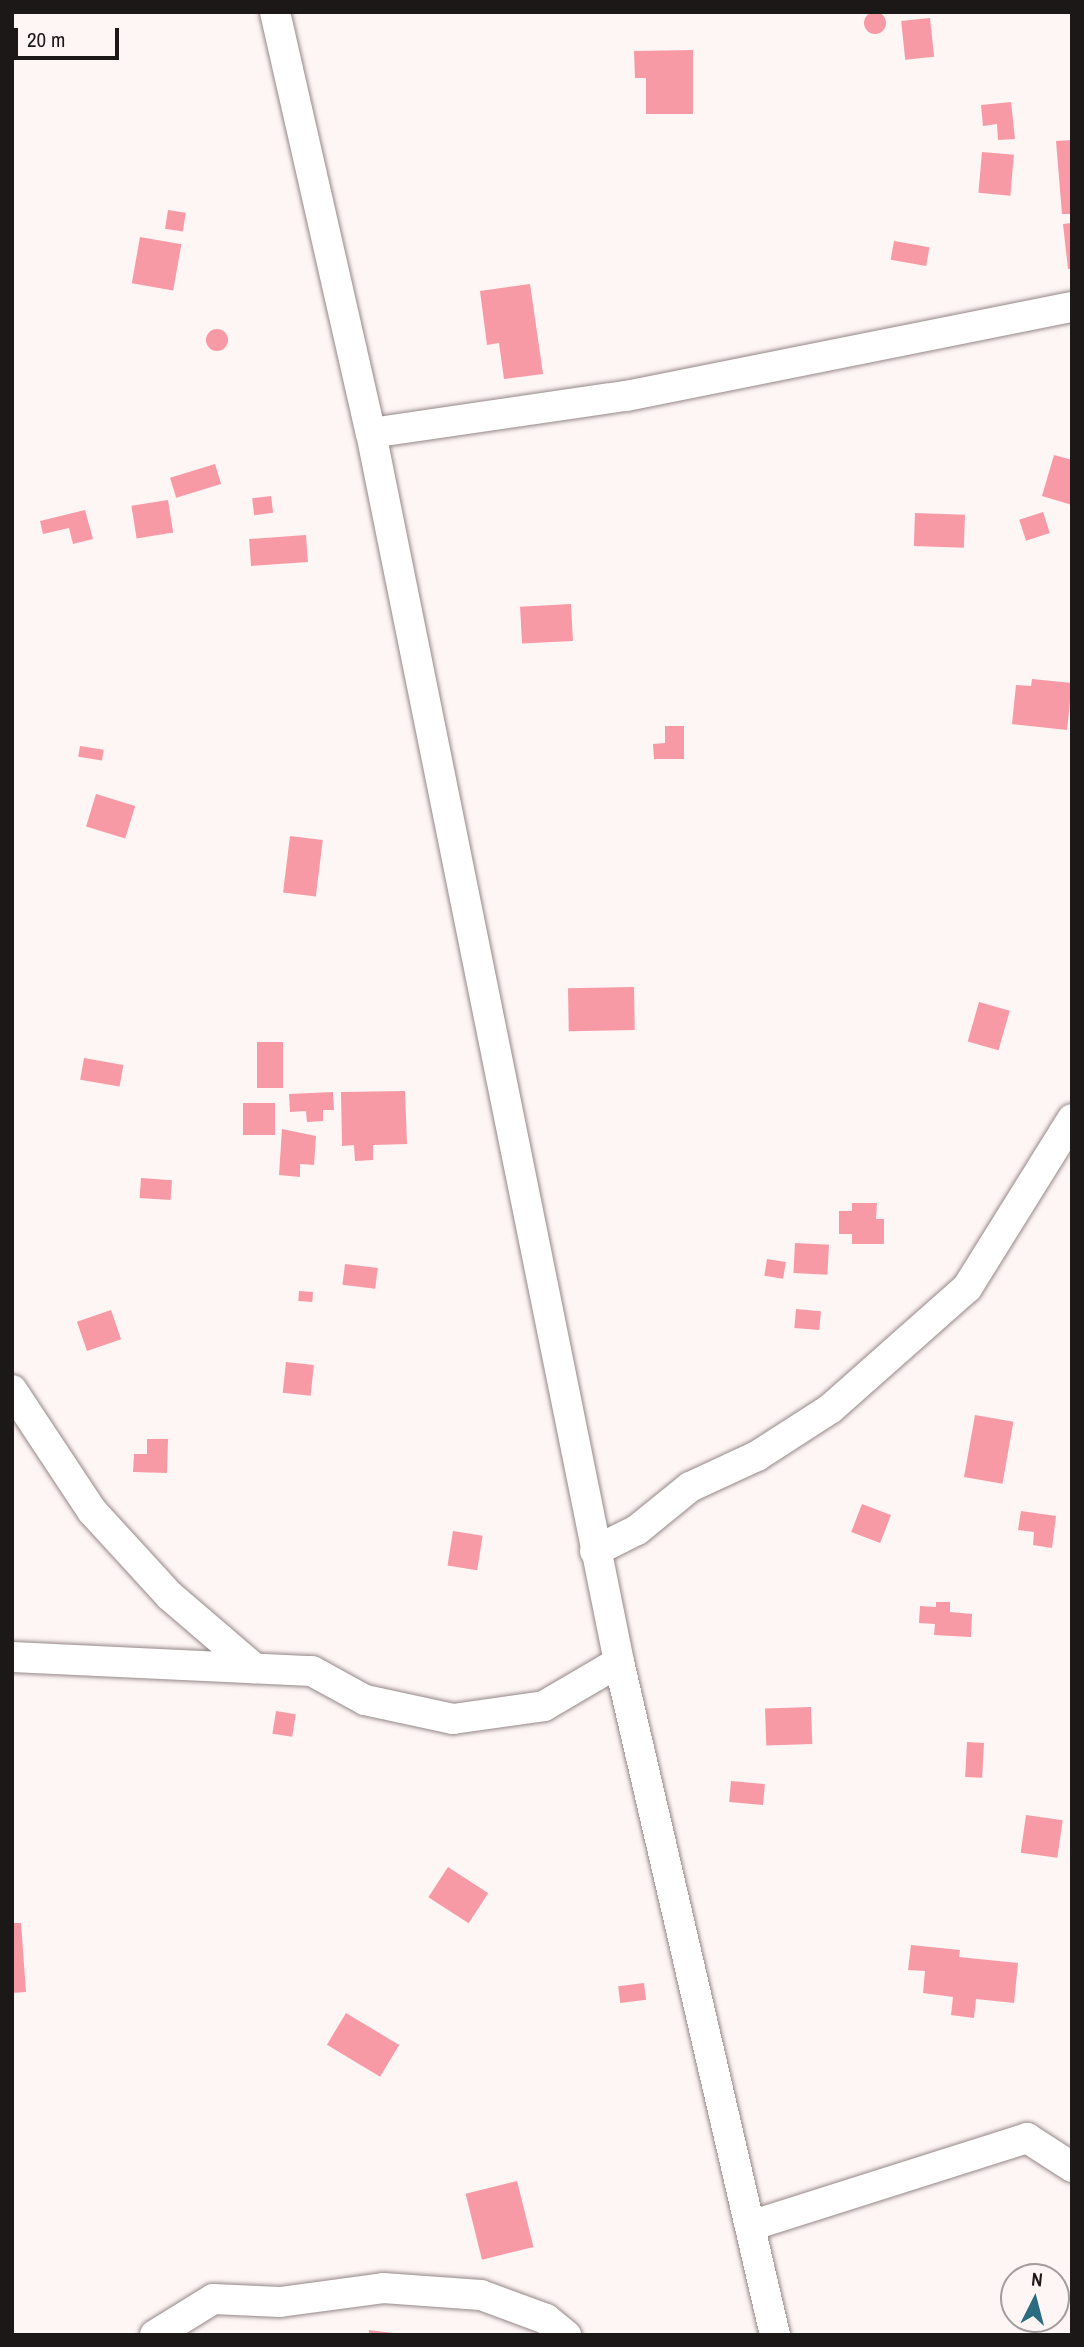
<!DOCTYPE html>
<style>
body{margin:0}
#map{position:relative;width:1084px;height:2347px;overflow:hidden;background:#fef5f5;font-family:"Archivo Narrow",sans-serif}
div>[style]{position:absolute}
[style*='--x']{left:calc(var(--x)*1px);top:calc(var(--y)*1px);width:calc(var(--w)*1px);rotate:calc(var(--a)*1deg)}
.building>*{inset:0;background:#f79aa6;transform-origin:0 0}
.round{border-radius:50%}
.roads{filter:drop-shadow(0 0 2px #958788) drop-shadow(0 0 2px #958788)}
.minor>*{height:30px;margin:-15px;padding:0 15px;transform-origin:15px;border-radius:15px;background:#fff}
span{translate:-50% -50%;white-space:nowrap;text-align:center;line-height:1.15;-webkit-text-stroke:5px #fef5f5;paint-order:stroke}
.frame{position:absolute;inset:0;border:14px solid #1d1818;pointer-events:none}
.north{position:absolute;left:1000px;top:2263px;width:70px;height:70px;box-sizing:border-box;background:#fef5f5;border:2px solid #a49d9d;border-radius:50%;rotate:6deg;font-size:19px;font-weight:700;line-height:28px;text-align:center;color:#1d1818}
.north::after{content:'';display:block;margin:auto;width:24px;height:32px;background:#2c6c81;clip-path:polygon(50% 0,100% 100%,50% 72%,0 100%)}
.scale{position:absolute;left:14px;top:28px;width:105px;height:32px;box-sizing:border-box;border:4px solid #1d1818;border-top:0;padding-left:9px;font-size:21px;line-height:24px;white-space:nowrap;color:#1d1818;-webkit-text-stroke:5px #fef5f5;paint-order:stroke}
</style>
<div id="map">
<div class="building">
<i class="round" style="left:864px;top:12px;width:22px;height:22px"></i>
<i style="left:930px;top:18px;width:39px;height:29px;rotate:84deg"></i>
<i style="clip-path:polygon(693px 50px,693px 114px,646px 114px,646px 78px,635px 78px,634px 51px)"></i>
<i style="clip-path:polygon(1011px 102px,1015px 139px,998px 140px,997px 124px,983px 126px,981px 105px)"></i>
<i style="clip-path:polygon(1072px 140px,1072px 214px,1062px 214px,1056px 141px)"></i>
<i style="left:982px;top:152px;width:32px;height:41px;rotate:5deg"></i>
<i style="left:168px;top:210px;width:18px;height:19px;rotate:9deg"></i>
<i style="clip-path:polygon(1072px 223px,1072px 269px,1068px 269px,1063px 224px)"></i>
<i style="left:140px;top:237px;width:42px;height:47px;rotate:10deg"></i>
<i style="left:894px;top:241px;width:36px;height:19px;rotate:10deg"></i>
<i style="clip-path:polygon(530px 284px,543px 374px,504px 379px,499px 343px,487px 345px,480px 291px)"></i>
<i class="round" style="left:206px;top:329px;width:22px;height:22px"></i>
<i style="clip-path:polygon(1054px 455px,1072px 460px,1072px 505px,1042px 496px)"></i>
<i style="left:215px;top:464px;width:21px;height:47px;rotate:73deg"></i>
<i style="left:271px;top:496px;width:17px;height:19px;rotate:83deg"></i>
<i style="left:168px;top:500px;width:33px;height:37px;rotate:81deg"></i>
<i style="clip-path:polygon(85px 510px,93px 539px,73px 544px,69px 528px,43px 534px,40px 521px)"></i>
<i style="left:1043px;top:512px;width:22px;height:25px;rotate:72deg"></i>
<i style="left:915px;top:513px;width:50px;height:33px;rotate:2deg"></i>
<i style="left:306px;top:535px;width:27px;height:57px;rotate:86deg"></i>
<i style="left:571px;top:604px;width:37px;height:51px;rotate:87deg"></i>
<i style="clip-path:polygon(1032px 679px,1072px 683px,1067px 730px,1012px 724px,1016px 685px,1031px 686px)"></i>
<i style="clip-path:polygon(665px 726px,684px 726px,684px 759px,654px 759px,653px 744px,665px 743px)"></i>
<i style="left:80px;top:746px;width:24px;height:11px;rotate:9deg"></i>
<i style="left:96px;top:794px;width:41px;height:34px;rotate:17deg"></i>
<i style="left:290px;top:836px;width:33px;height:57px;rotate:7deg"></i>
<i style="left:634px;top:987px;width:43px;height:66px;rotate:89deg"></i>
<i style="left:979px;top:1002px;width:32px;height:41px;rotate:16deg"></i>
<i style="left:257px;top:1042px;width:26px;height:46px"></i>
<i style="left:84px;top:1058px;width:40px;height:22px;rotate:10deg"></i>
<i style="clip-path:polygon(405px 1091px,407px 1144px,373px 1145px,373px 1160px,355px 1161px,354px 1145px,342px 1146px,341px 1092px)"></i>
<i style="clip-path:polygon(333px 1092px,334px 1110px,323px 1110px,323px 1121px,307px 1122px,306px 1111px,290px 1112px,289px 1094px)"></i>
<i style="left:243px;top:1103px;width:32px;height:32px"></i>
<i style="clip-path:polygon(282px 1129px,316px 1136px,314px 1165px,300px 1164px,300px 1177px,279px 1175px)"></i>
<i style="left:141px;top:1178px;width:31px;height:20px;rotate:4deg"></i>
<i style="clip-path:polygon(852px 1203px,877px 1203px,876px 1219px,884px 1219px,884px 1244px,852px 1244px,852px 1234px,839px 1234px,839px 1211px,852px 1211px)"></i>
<i style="left:795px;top:1243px;width:34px;height:30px;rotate:3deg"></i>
<i style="left:767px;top:1259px;width:19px;height:17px;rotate:9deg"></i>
<i style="left:345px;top:1264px;width:33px;height:21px;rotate:7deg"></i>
<i style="left:299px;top:1291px;width:14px;height:10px;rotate:4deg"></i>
<i style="left:796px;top:1309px;width:25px;height:19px;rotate:5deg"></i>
<i style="left:111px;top:1310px;width:31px;height:36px;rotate:71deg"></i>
<i style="left:286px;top:1362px;width:28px;height:31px;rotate:6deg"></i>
<i style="left:975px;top:1415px;width:39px;height:63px;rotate:10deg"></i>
<i style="clip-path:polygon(147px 1439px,168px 1439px,167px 1473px,133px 1472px,134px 1454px,147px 1454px)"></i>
<i style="left:862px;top:1504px;width:31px;height:30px;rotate:21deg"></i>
<i style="clip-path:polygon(1021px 1511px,1056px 1516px,1052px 1548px,1033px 1545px,1034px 1532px,1018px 1530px)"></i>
<i style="left:453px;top:1531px;width:30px;height:35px;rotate:9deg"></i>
<i style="clip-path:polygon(936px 1602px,950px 1602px,950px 1612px,972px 1614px,971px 1637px,934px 1635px,935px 1624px,919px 1623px,920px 1606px,936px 1607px)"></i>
<i style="left:811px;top:1707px;width:37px;height:46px;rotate:88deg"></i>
<i style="left:276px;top:1711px;width:20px;height:23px;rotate:9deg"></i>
<i style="left:967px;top:1742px;width:17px;height:35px;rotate:3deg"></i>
<i style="left:731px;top:1781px;width:34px;height:21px;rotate:5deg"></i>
<i style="left:1026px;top:1815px;width:37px;height:38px;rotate:8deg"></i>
<i style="left:448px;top:1867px;width:48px;height:36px;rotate:33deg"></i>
<i style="clip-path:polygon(12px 1923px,21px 1923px,26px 1992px,12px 1993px)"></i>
<i style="clip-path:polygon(911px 1945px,960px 1950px,959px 1957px,1018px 1963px,1014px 2003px,976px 1999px,974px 2018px,951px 2015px,953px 1997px,923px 1993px,925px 1971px,908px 1970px)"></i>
<i style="left:644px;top:1983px;width:17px;height:26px;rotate:83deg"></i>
<i style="left:346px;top:2013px;width:62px;height:37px;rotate:31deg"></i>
<i style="left:517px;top:2181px;width:68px;height:53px;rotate:76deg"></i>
<i style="clip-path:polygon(369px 2330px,393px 2333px,393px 2335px,369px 2335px)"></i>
</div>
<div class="roads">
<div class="minor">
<i style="--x:275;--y:12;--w:432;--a:77.2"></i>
<i style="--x:371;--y:433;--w:1254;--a:78.59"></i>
<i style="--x:619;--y:1662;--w:691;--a:76.95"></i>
<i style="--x:371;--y:433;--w:258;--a:-8.3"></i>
<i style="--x:626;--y:396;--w:455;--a:-11.3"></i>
<i style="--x:12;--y:1390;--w:145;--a:56.5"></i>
<i style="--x:92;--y:1511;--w:115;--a:47.5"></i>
<i style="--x:170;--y:1596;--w:111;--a:40.6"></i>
<i style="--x:595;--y:1551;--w:47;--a:-26.6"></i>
<i style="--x:637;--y:1530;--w:68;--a:-39.1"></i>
<i style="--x:690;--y:1487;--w:74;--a:-24.8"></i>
<i style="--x:757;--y:1456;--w:87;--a:-32.8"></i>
<i style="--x:830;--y:1409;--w:183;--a:-41.5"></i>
<i style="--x:967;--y:1288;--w:199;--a:-58.1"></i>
<i style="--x:12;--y:1657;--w:300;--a:2.7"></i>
<i style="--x:312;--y:1671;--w:60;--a:28.7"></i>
<i style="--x:365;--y:1700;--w:90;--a:12.2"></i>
<i style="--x:453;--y:1719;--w:92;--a:-8.1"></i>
<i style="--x:544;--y:1706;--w:87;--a:-30.4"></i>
<i style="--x:750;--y:2226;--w:291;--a:-17.6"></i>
<i style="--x:1027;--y:2138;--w:54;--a:32.8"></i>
<i style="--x:155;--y:2335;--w:68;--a:-31.8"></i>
<i style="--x:213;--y:2299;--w:67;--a:2.6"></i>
<i style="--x:280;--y:2302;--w:104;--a:-7.7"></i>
<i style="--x:383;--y:2288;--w:98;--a:4.1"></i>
<i style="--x:481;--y:2295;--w:69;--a:20.3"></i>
<i style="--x:546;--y:2319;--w:26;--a:39"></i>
</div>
</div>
<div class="frame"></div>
<div class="north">N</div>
<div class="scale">20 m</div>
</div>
